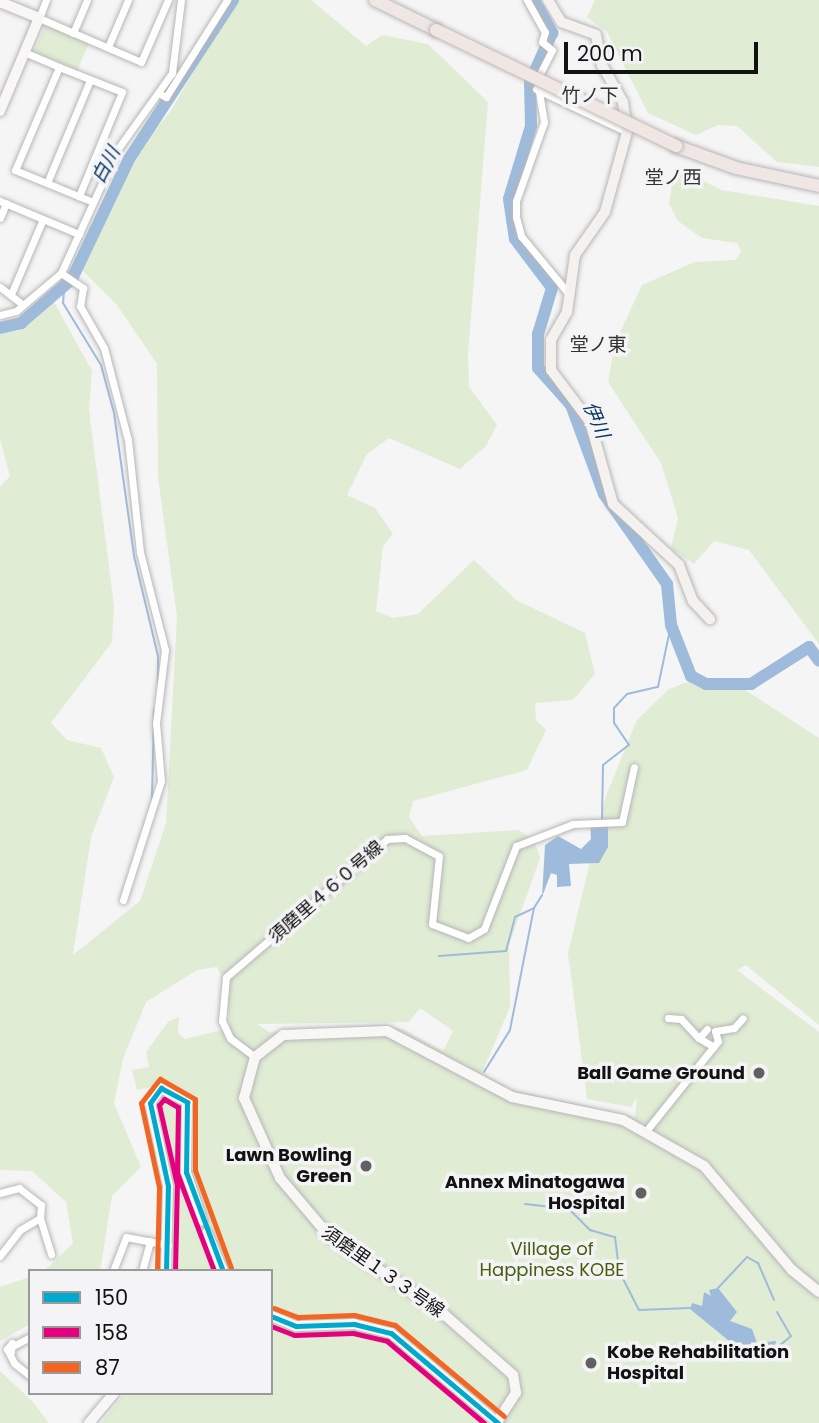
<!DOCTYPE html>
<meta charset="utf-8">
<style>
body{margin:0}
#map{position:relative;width:819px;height:1423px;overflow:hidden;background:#f5f5f5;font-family:Poppins,"Noto Sans JP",sans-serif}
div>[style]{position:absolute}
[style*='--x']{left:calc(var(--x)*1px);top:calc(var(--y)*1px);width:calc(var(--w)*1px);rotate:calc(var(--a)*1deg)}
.green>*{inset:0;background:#e0ecd4;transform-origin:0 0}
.water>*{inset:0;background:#9ebbdb}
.stream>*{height:2px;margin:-1px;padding:0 1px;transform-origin:1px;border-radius:1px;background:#9ebbdb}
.river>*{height:12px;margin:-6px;padding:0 6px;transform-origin:6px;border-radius:6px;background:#9ebbdb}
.roads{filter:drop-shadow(0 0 2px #b6b6b7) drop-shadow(0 0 2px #b6b6b7)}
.street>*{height:7px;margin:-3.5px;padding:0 3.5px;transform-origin:3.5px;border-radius:3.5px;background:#fefefe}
.secondary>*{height:10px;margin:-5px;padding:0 5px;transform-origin:5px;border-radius:5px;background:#f9f7f6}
.primary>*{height:10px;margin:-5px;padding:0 5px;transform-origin:5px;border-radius:5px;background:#f5f1ef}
.highway>*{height:12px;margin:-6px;padding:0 6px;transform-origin:6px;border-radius:6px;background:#f0e7e5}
.bridges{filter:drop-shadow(0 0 2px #beb6b3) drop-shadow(0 0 2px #beb6b3)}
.highway-bridge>*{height:12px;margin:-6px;padding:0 6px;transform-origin:6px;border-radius:6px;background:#f0e7e5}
.bus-1>*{height:5px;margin:-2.5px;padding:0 2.5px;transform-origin:2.5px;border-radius:2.5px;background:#00a9ce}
.bus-2>*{height:5px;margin:-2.5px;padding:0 2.5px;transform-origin:2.5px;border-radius:2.5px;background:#e5007d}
.bus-3>*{height:5px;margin:-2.5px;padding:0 2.5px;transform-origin:2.5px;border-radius:2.5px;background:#f26522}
.dots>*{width:19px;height:19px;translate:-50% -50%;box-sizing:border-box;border:4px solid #f4f4f6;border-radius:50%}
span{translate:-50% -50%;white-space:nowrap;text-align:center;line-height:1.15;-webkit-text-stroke:7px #f4f4f6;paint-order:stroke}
.street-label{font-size:18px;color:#121212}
.poi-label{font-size:18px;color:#121212;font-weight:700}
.right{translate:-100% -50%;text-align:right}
.left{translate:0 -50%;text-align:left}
.park-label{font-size:18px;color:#42600b}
.neighbourhood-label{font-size:19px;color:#313132}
.water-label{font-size:19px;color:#093762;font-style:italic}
.legend{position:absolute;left:28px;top:1269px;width:245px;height:126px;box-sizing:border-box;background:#f4f4f6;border:2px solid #9a9a9b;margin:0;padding:9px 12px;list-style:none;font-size:21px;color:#121212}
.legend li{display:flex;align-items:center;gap:14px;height:35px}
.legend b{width:35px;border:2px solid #9a9a9b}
.scale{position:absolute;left:564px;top:42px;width:194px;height:32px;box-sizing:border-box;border:4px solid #121212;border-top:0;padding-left:9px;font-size:21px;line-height:24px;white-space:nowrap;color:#121212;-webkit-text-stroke:5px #f4f4f6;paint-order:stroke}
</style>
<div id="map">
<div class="green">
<i style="clip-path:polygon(evenodd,236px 0,311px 0,366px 46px,382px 35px,428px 44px,488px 102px,468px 354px,469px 387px,497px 425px,486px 446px,460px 469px,389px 438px,367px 454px,347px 495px,375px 508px,393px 534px,383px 546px,376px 611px,393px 618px,418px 614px,474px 560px,516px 600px,585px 633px,595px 674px,573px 700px,535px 703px,536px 720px,546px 730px,527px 770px,413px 801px,409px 817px,422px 836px,519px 830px,534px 841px,540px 858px,509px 945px,510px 1007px,482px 1073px,453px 1057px,512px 1090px,635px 1117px,637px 1097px,631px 1107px,587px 1099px,568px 953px,606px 796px,637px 720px,669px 689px,701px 677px,736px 684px,819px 738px,819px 1025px,746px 965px,737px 970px,819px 1032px,819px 1423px,101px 1423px,125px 1393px,271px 1393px,271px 1271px,174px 1271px,161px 1103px,168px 1084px,137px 1090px,132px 1070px,149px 1067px,146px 1052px,168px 1022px,179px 1017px,178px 1033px,185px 1039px,230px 1028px,227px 986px,217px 967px,197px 970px,146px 1002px,123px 1059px,114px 1103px,141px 1167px,112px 1196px,100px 1271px,44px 1271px,73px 1243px,66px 1202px,32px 1171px,0 1170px,0 487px,10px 476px,0 439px,0 333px,18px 331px,54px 302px,92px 371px,89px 409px,114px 607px,112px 642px,51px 723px,67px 740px,101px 748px,114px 777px,91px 837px,73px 955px,140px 901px,166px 823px,177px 617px,158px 477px,157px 364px,117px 305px,82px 270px,132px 157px,170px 112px,236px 0,420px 1008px,453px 1031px,443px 1051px,403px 1029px,376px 1025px,269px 1032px,257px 1024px,409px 1022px,420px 1008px)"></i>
<i style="clip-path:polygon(595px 0,819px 0,819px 167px,777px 162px,737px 126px,718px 125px,696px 135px,648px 113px,607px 32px,587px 17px)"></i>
<i style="left:46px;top:24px;width:47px;height:30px;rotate:23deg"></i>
<i style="clip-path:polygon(675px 166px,721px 190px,819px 206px,819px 644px,749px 550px,714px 541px,694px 564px,671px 548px,678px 518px,661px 463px,608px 382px,615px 343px,642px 285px,695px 262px,736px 260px,741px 251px,737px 243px,702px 238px,678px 221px,669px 204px)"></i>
<i style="clip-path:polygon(30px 1277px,30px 1324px,0 1341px,0 1287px)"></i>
<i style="clip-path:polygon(0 1371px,32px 1401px,49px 1423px,0 1423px)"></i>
</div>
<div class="water">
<i style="clip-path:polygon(590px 824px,608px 824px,608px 847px,599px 863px,569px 864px,571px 886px,557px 887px,557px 875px,551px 873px,542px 897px,545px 845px,558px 836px,581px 849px,591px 839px)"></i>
<i style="clip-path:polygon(718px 1288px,737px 1312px,730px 1321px,752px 1329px,757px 1343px,776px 1341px,773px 1356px,745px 1354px,690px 1309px,692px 1303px,702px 1306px,704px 1292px,711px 1296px,709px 1290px)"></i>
</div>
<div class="stream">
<i style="--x:64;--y:290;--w:13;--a:94"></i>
<i style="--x:63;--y:303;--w:73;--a:58.5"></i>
<i style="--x:101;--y:365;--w:50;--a:74.8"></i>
<i style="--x:114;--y:413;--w:144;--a:82"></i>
<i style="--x:134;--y:556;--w:103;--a:76.5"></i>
<i style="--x:158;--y:656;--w:27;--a:90"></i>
<i style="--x:152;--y:798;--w:88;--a:-88.7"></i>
<i style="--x:602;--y:819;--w:54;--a:-88.9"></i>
<i style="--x:603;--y:765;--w:33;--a:-38"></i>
<i style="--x:629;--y:745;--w:27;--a:-124"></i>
<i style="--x:614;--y:723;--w:15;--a:-90"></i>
<i style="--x:614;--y:708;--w:19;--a:-47"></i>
<i style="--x:627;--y:694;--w:32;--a:-13"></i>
<i style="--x:658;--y:687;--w:63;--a:-78.2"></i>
<i style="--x:439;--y:956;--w:67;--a:-4.3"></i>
<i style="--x:506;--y:951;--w:35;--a:-75"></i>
<i style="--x:515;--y:917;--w:21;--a:-25"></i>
<i style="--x:534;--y:908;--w:15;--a:-58"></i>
<i style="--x:484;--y:1072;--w:49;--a:-58.2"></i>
<i style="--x:510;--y:1030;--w:124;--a:-78.9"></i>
<i style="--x:525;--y:1204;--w:44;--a:6.5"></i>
<i style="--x:569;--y:1209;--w:30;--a:45"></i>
<i style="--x:590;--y:1230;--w:26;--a:16"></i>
<i style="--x:615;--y:1237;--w:34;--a:83"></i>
<i style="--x:619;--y:1271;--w:44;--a:62.9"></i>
<i style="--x:639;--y:1310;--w:51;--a:-2.2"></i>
<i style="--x:718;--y:1288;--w:42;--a:-46.9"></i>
<i style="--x:747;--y:1257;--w:13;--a:29"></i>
<i style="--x:758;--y:1263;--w:40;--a:66.6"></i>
<i style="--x:777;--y:1312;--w:28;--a:60"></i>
<i style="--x:791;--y:1336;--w:17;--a:140"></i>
</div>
<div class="river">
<i style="--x:534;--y:0;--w:38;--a:61"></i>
<i style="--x:552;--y:33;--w:54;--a:114.2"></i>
<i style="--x:530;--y:82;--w:44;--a:88.7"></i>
<i style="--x:531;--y:126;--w:76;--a:106.8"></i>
<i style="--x:509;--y:199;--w:40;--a:81.5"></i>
<i style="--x:515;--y:239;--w:61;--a:52.9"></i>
<i style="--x:552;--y:288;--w:48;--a:106.9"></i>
<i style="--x:538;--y:334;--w:34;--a:90"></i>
<i style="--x:538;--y:368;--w:50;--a:48.3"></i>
<i style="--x:571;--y:405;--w:95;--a:69.7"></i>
<i style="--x:604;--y:494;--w:110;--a:55"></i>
<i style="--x:667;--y:584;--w:41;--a:84.4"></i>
<i style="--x:671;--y:625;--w:55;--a:68.6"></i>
<i style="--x:691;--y:676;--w:17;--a:28"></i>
<i style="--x:706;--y:684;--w:45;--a:0"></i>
<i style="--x:751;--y:684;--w:69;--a:-32.5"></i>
<i style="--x:809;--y:647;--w:17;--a:54"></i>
<i style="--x:0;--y:328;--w:22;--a:-13"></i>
<i style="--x:21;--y:323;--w:67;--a:-40.8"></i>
<i style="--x:72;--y:279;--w:133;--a:-64.6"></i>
<i style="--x:129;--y:159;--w:190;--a:-56.8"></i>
</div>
<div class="roads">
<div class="street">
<i style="--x:46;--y:0;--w:19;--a:111"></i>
<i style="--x:39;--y:18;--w:111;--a:23.3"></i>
<i style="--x:141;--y:62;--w:68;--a:-66.5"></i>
<i style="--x:527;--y:0;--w:37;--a:61"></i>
<i style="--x:545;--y:32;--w:10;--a:107"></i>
<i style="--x:542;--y:42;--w:13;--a:39"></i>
<i style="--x:552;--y:50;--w:34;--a:117"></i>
<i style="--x:537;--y:80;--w:43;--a:80.5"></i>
<i style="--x:544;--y:122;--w:84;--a:109.5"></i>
<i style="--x:516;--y:201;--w:16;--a:90"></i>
<i style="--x:516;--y:217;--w:20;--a:75"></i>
<i style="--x:521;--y:236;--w:74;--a:50.5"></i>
<i style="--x:73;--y:33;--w:36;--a:-67"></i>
<i style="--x:108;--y:47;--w:51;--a:-66.9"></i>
<i style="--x:24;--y:52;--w:38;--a:23"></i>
<i style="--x:59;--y:67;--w:112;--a:113.1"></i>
<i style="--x:15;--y:170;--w:84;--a:22.3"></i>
<i style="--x:59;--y:67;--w:68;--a:21.6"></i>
<i style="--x:122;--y:92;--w:113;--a:112.5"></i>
<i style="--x:536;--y:89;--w:101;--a:25.3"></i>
<i style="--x:160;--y:94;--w:7;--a:27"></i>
<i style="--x:166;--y:97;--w:115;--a:-57.8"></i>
<i style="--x:47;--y:183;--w:112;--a:-67.3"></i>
<i style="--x:0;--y:201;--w:86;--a:22.7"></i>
<i style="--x:0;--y:218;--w:16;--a:-68"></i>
<i style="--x:61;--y:273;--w:27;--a:34"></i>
<i style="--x:83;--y:288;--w:18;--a:99"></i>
<i style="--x:80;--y:306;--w:48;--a:60.3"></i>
<i style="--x:104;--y:348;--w:95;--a:75.4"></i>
<i style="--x:128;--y:440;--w:113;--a:83.9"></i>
<i style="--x:140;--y:552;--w:101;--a:75.7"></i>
<i style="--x:165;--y:650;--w:74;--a:97"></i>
<i style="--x:156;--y:723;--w:58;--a:85.1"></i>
<i style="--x:161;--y:781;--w:125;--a:107.7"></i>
<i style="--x:0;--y:287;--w:29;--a:38"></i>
<i style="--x:12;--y:292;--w:79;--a:-67"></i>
<i style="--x:0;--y:315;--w:16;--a:-14"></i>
<i style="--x:16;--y:311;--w:59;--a:-40.2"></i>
<i style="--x:61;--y:273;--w:135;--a:-65.5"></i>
<i style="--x:117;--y:150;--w:95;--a:-54.5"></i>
<i style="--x:172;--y:73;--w:74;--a:-83"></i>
<i style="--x:668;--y:1018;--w:13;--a:4"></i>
<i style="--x:681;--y:1019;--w:26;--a:47"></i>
<i style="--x:707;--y:1029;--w:12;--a:132"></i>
<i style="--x:699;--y:1038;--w:17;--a:31"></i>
<i style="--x:255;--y:1057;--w:31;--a:-143"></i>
<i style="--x:230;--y:1038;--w:19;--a:-115"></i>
<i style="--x:222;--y:1021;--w:44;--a:-84.8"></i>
<i style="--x:226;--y:977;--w:212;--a:-40.6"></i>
<i style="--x:387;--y:839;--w:18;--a:-3"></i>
<i style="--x:405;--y:838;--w:38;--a:28"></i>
<i style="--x:439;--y:856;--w:68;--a:95.9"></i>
<i style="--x:432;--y:924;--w:39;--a:21"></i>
<i style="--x:468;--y:938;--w:18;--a:-29"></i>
<i style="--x:484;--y:929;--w:89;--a:-68.9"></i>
<i style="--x:516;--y:846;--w:61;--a:-21.1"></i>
<i style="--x:573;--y:824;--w:49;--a:-2.3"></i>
<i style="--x:622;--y:822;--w:56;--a:-77.7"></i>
<i style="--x:646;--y:1131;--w:115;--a:-51.3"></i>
<i style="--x:718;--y:1041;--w:10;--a:-107"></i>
<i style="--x:715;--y:1031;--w:19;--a:-9"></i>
<i style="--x:734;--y:1028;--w:13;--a:-48"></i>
<i style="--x:0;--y:1193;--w:20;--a:-15"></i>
<i style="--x:19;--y:1188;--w:28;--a:38"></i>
<i style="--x:41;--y:1205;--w:13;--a:94"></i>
<i style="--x:40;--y:1218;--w:23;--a:149"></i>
<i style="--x:20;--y:1230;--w:33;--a:128"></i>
<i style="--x:40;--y:1218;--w:38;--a:73"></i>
<i style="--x:113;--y:1271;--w:36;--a:-69"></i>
<i style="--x:126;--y:1237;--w:43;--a:10.8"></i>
<i style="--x:142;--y:1271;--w:31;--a:-75"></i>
<i style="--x:15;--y:1345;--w:17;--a:-28"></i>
<i style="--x:11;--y:1352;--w:9;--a:-84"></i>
<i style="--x:12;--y:1343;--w:8;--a:130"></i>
<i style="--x:7;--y:1349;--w:16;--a:63"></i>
<i style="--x:14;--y:1363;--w:21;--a:39"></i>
</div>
<div class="secondary">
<i style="--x:0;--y:2;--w:42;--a:22.3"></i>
<i style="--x:39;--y:18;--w:101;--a:112.8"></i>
<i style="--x:207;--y:1233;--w:41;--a:67.2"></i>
<i style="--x:166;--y:1271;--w:85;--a:-88.7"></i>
<i style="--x:168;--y:1186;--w:85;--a:-102.2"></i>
<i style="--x:150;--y:1103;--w:19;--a:-54"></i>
<i style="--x:161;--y:1088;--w:30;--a:28"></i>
<i style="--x:187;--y:1102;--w:70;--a:90.8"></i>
<i style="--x:186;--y:1172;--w:51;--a:71.6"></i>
<i style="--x:271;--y:1316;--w:27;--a:22"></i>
<i style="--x:296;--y:1326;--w:58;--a:-2"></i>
<i style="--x:354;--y:1324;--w:38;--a:14"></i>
<i style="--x:391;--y:1333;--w:140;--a:40.1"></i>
<i style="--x:497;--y:1422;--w:35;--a:-57"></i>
<i style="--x:516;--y:1393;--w:18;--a:-99"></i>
<i style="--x:513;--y:1375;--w:98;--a:-138.7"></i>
<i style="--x:439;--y:1310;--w:131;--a:-146.2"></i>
<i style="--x:330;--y:1237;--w:77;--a:-130.3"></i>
<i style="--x:280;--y:1178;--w:88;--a:-114.2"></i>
<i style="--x:244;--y:1098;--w:42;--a:-75"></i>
<i style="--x:255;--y:1057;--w:36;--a:-38"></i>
<i style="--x:283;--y:1035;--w:104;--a:-2.2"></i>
<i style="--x:387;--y:1031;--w:141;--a:27.8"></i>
<i style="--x:512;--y:1097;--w:113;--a:11.7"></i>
<i style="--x:623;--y:1120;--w:93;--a:29.6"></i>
<i style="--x:704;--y:1166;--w:136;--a:49.8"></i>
<i style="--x:792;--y:1270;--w:35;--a:39"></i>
<i style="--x:89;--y:1423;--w:39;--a:-50"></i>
</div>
<div class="primary">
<i style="--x:548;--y:0;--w:26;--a:59"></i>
<i style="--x:561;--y:22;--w:37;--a:20"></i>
<i style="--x:596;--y:35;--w:31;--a:79"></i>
<i style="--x:602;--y:65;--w:43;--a:60.4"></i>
<i style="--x:623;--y:102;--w:30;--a:82"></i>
<i style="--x:627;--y:132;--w:83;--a:105.4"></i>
<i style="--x:605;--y:212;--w:52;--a:124.9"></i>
<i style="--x:575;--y:255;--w:58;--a:98"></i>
<i style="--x:567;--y:312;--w:32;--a:120"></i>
<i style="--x:551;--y:340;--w:30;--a:90"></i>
<i style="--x:551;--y:370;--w:65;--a:53.1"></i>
<i style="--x:590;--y:422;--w:85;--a:74.3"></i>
<i style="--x:613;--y:504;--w:90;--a:42.7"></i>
<i style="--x:679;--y:565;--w:39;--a:69"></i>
<i style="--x:693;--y:601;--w:25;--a:47"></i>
</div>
<div class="highway">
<i style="--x:375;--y:0;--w:68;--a:26.2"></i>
<i style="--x:676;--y:146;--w:64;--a:20.1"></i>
<i style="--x:736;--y:168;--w:85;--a:12.2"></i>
</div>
</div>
<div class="bridges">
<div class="highway-bridge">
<i style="--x:436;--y:30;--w:267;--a:25.8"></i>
</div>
</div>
<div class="bus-1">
<i style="--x:166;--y:1271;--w:85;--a:-88.7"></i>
<i style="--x:168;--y:1186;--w:85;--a:-102.2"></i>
<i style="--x:150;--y:1103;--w:19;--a:-54"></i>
<i style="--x:161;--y:1088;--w:30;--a:28"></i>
<i style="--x:187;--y:1102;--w:70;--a:90.8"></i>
<i style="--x:186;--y:1172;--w:106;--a:69.5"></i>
<i style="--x:271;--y:1316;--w:27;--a:22"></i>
<i style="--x:296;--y:1326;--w:58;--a:-2"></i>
<i style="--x:354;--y:1324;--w:38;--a:14"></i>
<i style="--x:391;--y:1333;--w:140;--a:40.1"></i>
</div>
<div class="bus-2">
<i style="--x:175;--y:1271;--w:86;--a:-88.7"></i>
<i style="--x:177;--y:1185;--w:82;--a:-102.7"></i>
<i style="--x:159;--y:1105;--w:8;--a:-50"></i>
<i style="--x:164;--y:1099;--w:16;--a:30"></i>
<i style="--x:178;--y:1107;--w:66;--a:90.9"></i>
<i style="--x:177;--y:1173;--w:105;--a:69.3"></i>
<i style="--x:271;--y:1326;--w:25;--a:21"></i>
<i style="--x:294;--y:1335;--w:59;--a:-1.9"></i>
<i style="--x:353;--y:1333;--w:35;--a:13"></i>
<i style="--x:387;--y:1341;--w:127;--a:40.2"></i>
</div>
<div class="bus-3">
<i style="--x:157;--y:1271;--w:84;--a:-88.6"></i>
<i style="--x:159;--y:1187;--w:86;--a:-102.1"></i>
<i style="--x:141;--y:1103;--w:31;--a:-52"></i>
<i style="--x:160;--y:1079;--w:40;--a:29.7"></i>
<i style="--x:195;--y:1099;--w:71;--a:90"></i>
<i style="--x:195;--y:1170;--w:104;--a:69.8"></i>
<i style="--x:274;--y:1308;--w:26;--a:21"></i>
<i style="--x:298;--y:1317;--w:56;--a:-2"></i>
<i style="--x:354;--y:1315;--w:42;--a:13.7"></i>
<i style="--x:395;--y:1325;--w:142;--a:39.9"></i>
</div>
<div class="dots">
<i style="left:759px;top:1073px;background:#616161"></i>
<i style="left:366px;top:1166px;background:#616161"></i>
<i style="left:641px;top:1193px;background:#616161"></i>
<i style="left:591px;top:1363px;background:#616161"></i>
</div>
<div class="street-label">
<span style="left:326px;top:892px;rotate:-41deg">須磨里４６０号線</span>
<span style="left:383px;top:1272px;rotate:35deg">須磨里１３３号線</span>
</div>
<div class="poi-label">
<span class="right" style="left:745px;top:1073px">Ball Game Ground</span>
<span class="right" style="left:352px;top:1166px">Lawn Bowling<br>Green</span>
<span class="right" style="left:625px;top:1193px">Annex Minatogawa<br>Hospital</span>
<span class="left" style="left:607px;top:1363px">Kobe Rehabilitation<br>Hospital</span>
</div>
<div class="park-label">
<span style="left:552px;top:1260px">Village of<br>Happiness KOBE</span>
</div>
<div class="neighbourhood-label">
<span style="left:590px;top:96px">竹ノ下</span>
<span style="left:673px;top:178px">堂ノ西</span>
<span style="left:598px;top:345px">堂ノ東</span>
</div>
<div class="water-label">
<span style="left:106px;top:165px;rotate:-62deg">白川</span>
<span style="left:596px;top:420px;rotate:67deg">伊川</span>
</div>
<ul class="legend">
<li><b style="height:9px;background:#00a9ce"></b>150</li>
<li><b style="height:9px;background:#e5007d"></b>158</li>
<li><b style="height:9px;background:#f26522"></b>87</li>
</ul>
<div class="scale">200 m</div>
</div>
